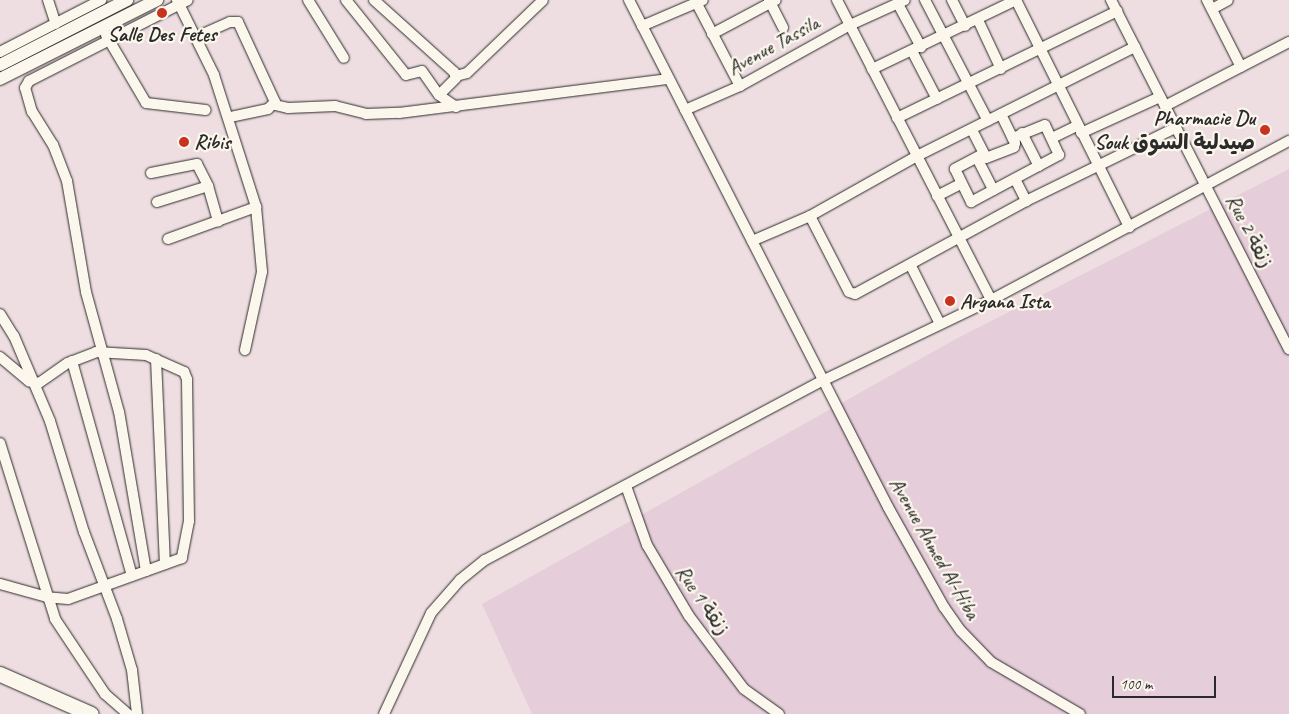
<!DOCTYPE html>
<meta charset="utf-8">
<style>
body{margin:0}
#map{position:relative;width:1289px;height:714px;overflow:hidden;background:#eedee1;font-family:Caveat,"Playpen Sans Arabic",sans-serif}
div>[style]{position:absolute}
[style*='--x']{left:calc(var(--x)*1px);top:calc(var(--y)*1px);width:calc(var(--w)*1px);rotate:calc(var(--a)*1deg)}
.built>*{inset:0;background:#e5cdd9}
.roads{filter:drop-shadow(0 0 1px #2b2b2b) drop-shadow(0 0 1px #2b2b2b)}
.minor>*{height:10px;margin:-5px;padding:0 5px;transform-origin:5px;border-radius:5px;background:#fbf7ec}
.major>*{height:12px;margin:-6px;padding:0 6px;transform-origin:6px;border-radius:6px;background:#fbf7ec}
.highway>*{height:15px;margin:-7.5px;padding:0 7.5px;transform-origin:7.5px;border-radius:7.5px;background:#fbf7ec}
.dots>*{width:14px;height:14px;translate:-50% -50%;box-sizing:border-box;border:2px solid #fbf7ec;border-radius:50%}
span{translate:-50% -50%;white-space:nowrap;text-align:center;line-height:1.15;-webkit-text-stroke:4.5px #fbf7ec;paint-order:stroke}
.poi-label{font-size:21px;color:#2b2b2b;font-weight:700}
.right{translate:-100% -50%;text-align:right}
.left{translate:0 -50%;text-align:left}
.street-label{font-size:21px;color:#2b2b2b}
.scale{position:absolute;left:1112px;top:676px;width:104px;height:22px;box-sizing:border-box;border:2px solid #2b2b2b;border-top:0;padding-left:6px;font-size:15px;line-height:18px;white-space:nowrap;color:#2b2b2b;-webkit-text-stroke:4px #fbf7ec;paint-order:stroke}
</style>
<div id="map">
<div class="built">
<i style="clip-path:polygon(1289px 169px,1289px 714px,532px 714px,482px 604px,954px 340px)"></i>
</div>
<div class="roads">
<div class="minor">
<i style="--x:48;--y:0;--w:25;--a:72"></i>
<i style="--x:177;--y:0;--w:84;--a:63.7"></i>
<i style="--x:214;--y:75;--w:139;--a:72.3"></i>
<i style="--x:256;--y:207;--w:65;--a:84.7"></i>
<i style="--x:262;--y:272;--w:80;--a:102.3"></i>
<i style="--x:308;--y:0;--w:68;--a:58.2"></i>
<i style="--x:346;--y:0;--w:96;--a:51.3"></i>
<i style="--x:406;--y:75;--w:16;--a:-14"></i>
<i style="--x:422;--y:71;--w:29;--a:55"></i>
<i style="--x:439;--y:95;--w:21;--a:35"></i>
<i style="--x:374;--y:0;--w:108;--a:42"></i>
<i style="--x:454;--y:72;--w:6;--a:72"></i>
<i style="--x:456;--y:78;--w:24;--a:135"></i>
<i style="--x:629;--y:0;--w:569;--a:62.94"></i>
<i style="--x:888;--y:507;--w:115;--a:60.8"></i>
<i style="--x:944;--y:607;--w:29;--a:55"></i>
<i style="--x:961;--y:631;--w:43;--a:45.9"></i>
<i style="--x:991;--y:662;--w:103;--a:30.3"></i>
<i style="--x:695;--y:0;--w:97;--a:62.4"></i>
<i style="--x:769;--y:0;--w:31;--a:63"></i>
<i style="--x:837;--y:0;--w:337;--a:62.8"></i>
<i style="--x:925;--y:0;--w:136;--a:62.5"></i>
<i style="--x:952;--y:0;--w:29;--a:63"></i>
<i style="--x:1016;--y:0;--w:254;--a:63.5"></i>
<i style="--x:1111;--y:0;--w:392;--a:63"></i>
<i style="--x:1207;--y:0;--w:75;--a:63.1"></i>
<i style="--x:898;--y:4;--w:49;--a:61.9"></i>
<i style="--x:1212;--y:9;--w:18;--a:-29"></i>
<i style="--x:978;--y:20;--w:54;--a:64.9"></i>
<i style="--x:642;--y:26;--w:66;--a:-23.1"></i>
<i style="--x:712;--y:34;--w:72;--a:-28"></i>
<i style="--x:106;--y:35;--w:79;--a:59.5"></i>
<i style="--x:146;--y:103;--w:60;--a:6.7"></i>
<i style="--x:196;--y:37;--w:37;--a:-24"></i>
<i style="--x:230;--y:22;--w:8;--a:0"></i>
<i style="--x:238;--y:22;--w:88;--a:65.2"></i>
<i style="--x:275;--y:102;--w:10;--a:135"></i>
<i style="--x:268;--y:109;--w:39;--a:168"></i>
<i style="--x:912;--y:51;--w:54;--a:62.5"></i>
<i style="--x:0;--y:52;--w:114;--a:-27.2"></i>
<i style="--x:872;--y:69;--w:160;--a:-25.6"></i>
<i style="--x:456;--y:76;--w:11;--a:-15"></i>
<i style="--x:467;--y:73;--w:105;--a:-43.8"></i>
<i style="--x:275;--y:105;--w:13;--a:13"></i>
<i style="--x:288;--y:108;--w:47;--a:-2.4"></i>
<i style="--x:335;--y:106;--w:32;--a:14"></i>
<i style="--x:366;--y:114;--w:33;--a:-2"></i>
<i style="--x:399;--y:113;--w:272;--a:-7.2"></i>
<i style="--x:1165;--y:106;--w:140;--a:-27.3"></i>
<i style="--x:685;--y:110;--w:60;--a:-23.6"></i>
<i style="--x:740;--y:86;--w:126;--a:-29"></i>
<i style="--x:850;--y:25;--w:60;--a:-24.4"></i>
<i style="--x:897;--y:118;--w:245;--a:-25.9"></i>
<i style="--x:972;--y:130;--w:31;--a:63"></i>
<i style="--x:986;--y:158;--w:30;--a:-21"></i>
<i style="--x:1014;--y:147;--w:4;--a:-76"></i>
<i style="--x:1015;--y:143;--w:32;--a:-116"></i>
<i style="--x:1022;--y:133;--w:37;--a:63"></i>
<i style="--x:1081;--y:133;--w:87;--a:-24.5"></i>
<i style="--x:1052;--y:138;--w:28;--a:-26"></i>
<i style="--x:983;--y:154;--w:32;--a:152"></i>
<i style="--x:955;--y:169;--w:37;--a:64"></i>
<i style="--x:971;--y:202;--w:100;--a:-28.1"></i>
<i style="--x:1059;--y:155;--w:33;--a:-115"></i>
<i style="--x:1045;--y:125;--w:35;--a:158"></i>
<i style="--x:977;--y:158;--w:36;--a:63"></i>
<i style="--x:151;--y:173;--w:47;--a:-11.1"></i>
<i style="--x:197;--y:164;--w:25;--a:63"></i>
<i style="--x:208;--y:186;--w:37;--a:74"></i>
<i style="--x:1015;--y:179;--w:25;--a:63"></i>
<i style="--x:937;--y:196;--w:27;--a:-27"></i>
<i style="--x:157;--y:202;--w:53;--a:-17.4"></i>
<i style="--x:810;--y:216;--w:85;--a:62.8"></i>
<i style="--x:849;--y:292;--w:6;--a:18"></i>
<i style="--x:855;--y:294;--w:195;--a:-28.5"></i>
<i style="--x:1026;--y:201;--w:166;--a:-26.1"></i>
<i style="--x:168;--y:239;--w:94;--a:-20"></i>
<i style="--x:752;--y:241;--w:63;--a:-23.3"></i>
<i style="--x:810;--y:216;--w:123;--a:-29.3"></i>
<i style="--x:917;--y:156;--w:244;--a:-26.6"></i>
<i style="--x:911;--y:266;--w:65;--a:63.4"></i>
<i style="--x:0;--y:314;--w:26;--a:58"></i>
<i style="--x:14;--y:336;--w:92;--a:67"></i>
<i style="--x:50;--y:421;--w:116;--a:73"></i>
<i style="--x:84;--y:532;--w:93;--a:69.2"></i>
<i style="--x:117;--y:619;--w:53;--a:73.6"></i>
<i style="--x:132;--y:670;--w:44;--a:83.5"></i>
<i style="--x:0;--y:357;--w:38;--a:40"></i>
<i style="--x:29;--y:381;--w:10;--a:11"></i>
<i style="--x:39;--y:383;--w:35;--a:-35"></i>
<i style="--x:68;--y:363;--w:30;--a:-21"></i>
<i style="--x:96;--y:352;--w:50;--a:3.4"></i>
<i style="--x:146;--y:355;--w:42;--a:24.1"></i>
<i style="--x:184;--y:372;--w:8;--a:67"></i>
<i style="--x:187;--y:379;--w:142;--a:89.2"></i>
<i style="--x:189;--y:521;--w:38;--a:101"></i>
<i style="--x:182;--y:558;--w:121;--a:160.2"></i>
<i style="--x:68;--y:599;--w:21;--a:-175"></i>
<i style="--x:47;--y:597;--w:49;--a:-164.5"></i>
<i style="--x:156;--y:359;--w:205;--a:87.5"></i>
<i style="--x:72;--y:361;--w:223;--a:74.4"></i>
<i style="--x:0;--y:443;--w:184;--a:72.6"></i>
<i style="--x:55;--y:619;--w:90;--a:56.3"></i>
<i style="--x:105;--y:694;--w:30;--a:41"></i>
<i style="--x:626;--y:486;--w:63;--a:70.4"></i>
<i style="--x:647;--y:545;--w:82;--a:59.4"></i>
<i style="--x:689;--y:616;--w:91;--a:53"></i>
<i style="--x:744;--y:689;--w:43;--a:35.5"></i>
<i style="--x:146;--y:571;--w:161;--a:-99.6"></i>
<i style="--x:119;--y:412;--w:124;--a:-105.4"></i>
<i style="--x:86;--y:292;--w:113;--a:-99.7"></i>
<i style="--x:67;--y:181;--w:39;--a:-111"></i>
<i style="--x:53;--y:145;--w:39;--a:-122"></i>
<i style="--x:32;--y:112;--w:25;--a:-106"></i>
<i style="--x:25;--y:88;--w:8;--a:-60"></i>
<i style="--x:29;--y:81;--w:178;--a:-27"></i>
<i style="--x:384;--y:714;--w:111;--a:-65"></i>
<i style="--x:431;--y:613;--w:44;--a:-48.7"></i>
<i style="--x:460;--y:580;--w:32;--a:-39"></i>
<i style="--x:485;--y:560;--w:384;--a:-28"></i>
<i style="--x:824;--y:380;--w:185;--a:-25.6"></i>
<i style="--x:991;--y:300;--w:338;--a:-28.1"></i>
</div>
<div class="major">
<i style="--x:0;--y:65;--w:143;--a:-27.1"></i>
<i style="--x:0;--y:79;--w:176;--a:-26.7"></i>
</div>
<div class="highway">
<i style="--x:0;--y:674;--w:99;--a:23.7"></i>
</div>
</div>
<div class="dots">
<i style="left:162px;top:13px;background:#c8321e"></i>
<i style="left:1265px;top:130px;background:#c8321e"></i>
<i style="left:184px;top:142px;background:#c8321e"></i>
<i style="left:950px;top:301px;background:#c8321e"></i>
</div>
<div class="poi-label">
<span style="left:162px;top:34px">Salle Des Fetes</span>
<span class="right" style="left:1255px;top:130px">Pharmacie Du<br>Souk صيدلية السوق</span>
<span class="left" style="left:194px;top:142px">Ribis</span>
<span class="left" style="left:960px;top:301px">Argana Ista</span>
</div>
<div class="street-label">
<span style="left:773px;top:45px;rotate:-29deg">Avenue Tassila</span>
<span style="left:1250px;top:231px;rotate:63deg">Rue 2 زنقة</span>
<span style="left:935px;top:548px;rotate:60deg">Avenue Ahmed Al-Hiba</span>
<span style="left:703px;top:600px;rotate:56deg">Rue 1 زنقة</span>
</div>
<div class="scale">100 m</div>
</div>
